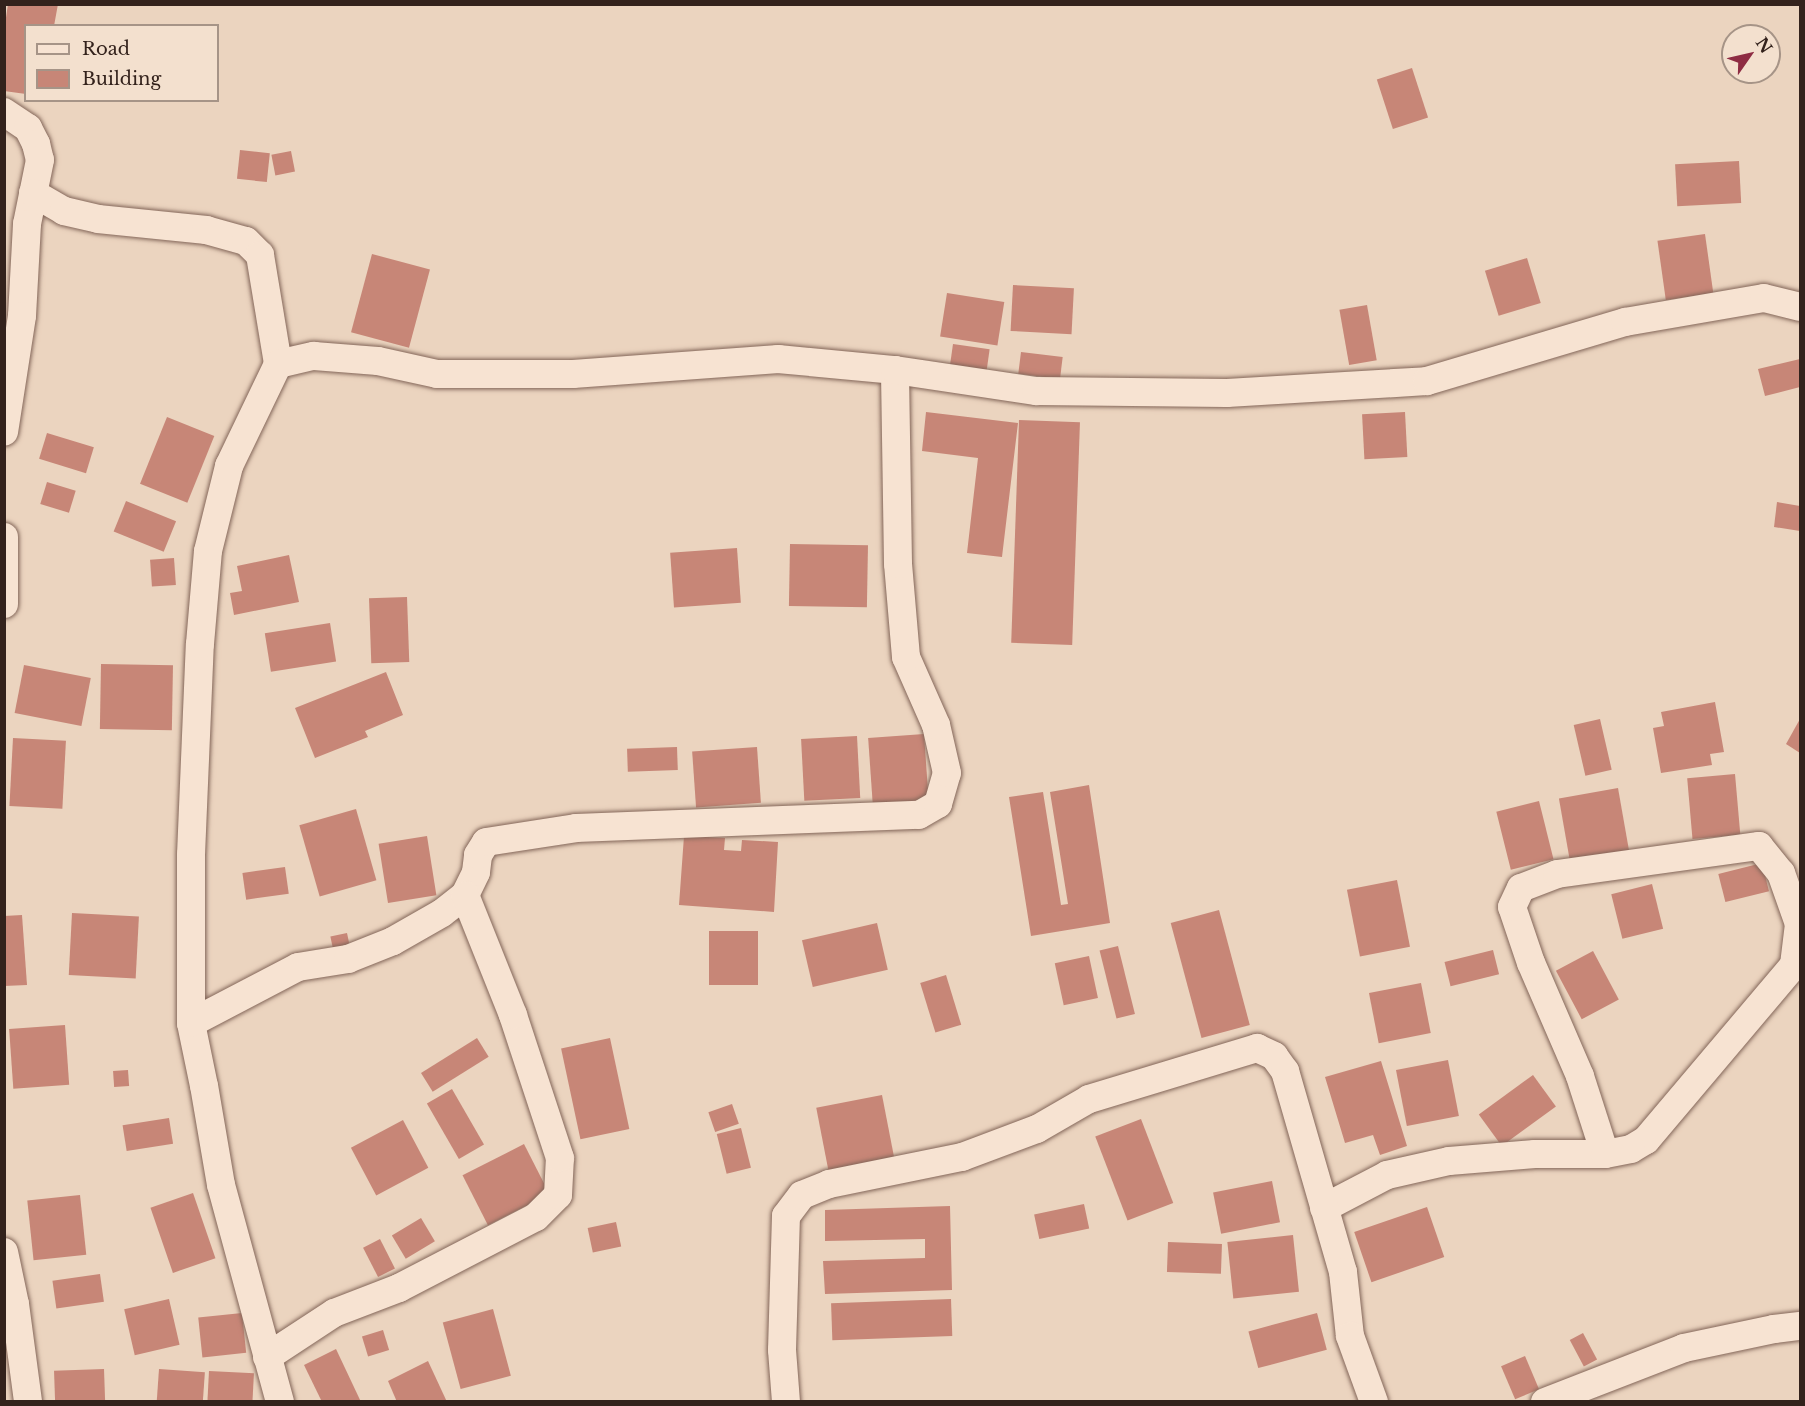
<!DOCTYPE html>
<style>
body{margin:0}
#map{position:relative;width:1805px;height:1406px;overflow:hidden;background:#ebd4bf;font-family:"Libre Baskerville",serif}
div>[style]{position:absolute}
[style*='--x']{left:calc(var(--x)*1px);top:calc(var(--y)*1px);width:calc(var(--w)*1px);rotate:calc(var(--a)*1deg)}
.building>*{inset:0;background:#c78677;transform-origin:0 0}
.roads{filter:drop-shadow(0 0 2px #836659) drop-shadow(0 0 2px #836659)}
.street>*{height:28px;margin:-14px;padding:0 14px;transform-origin:14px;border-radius:14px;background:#f7e3d2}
span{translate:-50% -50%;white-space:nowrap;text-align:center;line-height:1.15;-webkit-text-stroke:6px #f3e0ce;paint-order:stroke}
.frame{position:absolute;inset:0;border:6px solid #33221c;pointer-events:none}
.legend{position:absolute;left:24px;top:24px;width:195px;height:78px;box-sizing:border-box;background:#f3e0ce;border:2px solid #a69487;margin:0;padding:8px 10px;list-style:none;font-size:18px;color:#33221c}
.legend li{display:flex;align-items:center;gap:12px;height:30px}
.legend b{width:30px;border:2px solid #a69487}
.north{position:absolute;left:1721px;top:24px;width:60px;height:60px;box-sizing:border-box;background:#f3e0ce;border:2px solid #a69487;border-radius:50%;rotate:56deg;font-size:16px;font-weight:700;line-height:24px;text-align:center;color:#33221c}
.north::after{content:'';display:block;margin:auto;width:21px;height:27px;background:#8e2c43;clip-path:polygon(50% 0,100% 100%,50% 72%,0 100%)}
</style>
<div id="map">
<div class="building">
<i style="clip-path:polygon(8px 4px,58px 4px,54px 26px,26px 26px,26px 94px,4px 91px,4px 31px)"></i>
<i style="left:1412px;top:68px;width:52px;height:37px;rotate:72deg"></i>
<i style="left:240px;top:150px;width:30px;height:29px;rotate:6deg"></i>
<i style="left:291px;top:151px;width:21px;height:20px;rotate:79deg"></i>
<i style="left:1739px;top:161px;width:42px;height:64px;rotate:87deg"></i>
<i style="left:1705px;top:234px;width:60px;height:48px;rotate:82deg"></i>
<i style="left:372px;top:254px;width:60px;height:81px;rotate:15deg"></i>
<i style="left:1527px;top:258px;width:47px;height:44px;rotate:73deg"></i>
<i style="left:1013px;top:285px;width:61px;height:46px;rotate:3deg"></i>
<i style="left:947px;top:293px;width:58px;height:44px;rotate:9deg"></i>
<i style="left:1367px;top:305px;width:56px;height:28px;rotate:80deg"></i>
<i style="left:953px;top:344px;width:37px;height:21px;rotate:8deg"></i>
<i style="left:1021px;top:352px;width:42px;height:22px;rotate:7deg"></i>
<i style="clip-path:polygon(1800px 359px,1800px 387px,1765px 396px,1758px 369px)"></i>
<i style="clip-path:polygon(926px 412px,1018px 423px,1002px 557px,967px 553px,978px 458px,922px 451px)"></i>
<i style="left:1405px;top:412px;width:45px;height:43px;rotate:87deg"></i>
<i style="left:167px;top:417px;width:51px;height:72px;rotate:22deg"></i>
<i style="left:1019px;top:420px;width:61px;height:223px;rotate:2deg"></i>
<i style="left:47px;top:433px;width:49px;height:27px;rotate:17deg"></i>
<i style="left:47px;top:482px;width:30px;height:23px;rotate:17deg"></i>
<i style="left:126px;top:501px;width:54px;height:33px;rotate:22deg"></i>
<i style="clip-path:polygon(1777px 502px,1800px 506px,1800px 531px,1774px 527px)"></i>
<i style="left:790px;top:544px;width:78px;height:62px;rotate:1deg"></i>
<i style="left:737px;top:548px;width:55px;height:67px;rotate:86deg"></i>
<i style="clip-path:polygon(289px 555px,299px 602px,234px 615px,230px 593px,242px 591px,237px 566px)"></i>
<i style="left:174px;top:558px;width:27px;height:24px;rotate:86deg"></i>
<i style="left:407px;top:597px;width:65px;height:38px;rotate:88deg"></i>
<i style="left:330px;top:623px;width:39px;height:66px;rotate:81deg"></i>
<i style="left:101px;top:664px;width:72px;height:65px;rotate:1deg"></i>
<i style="left:24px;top:665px;width:68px;height:49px;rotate:11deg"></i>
<i style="clip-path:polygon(386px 672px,403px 715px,365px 731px,368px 737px,315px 758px,295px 708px)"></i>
<i style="clip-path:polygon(1715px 702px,1724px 752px,1710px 754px,1712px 765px,1661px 773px,1653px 728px,1664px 726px,1661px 712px)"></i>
<i style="left:1600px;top:719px;width:52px;height:27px;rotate:77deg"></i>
<i style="clip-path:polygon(1800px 719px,1800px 753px,1786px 744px)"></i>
<i style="left:924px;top:734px;width:68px;height:56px;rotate:86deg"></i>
<i style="left:857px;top:736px;width:62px;height:56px;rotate:87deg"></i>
<i style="left:13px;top:738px;width:53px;height:68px;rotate:3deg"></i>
<i style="left:677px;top:747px;width:23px;height:50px;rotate:88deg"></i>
<i style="left:757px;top:747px;width:56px;height:65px;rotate:86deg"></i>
<i style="left:1735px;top:774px;width:61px;height:48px;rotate:85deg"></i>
<i style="clip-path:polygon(1089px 785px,1110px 923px,1031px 936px,1009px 797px,1043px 792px,1061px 905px,1068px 904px,1050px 792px)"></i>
<i style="left:1618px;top:788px;width:66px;height:60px;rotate:80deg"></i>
<i style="left:1539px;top:801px;width:60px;height:44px;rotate:76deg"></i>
<i style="left:356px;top:809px;width:74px;height:59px;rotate:74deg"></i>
<i style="left:427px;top:836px;width:60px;height:49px;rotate:81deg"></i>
<i style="clip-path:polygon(684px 836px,725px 838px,724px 850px,741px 851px,742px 840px,778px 842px,774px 912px,679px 905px)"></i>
<i style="left:1762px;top:863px;width:29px;height:45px;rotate:76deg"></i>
<i style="left:285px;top:867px;width:27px;height:43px;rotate:82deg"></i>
<i style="left:1397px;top:880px;width:68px;height:51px;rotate:79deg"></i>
<i style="left:1652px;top:884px;width:46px;height:42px;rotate:76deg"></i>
<i style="left:1219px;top:910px;width:119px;height:50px;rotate:75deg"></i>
<i style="left:72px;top:913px;width:67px;height:62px;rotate:3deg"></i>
<i style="clip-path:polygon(22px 915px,27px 985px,4px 986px,4px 916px)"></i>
<i style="left:877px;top:923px;width:48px;height:77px;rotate:77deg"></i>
<i style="left:709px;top:931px;width:49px;height:54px"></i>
<i style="left:347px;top:933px;width:14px;height:17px;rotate:78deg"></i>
<i style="left:1118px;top:946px;width:70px;height:19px;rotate:76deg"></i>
<i style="left:1493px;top:950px;width:25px;height:50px;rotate:76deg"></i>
<i style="left:1593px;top:951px;width:55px;height:42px;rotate:62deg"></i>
<i style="left:1089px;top:956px;width:43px;height:35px;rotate:78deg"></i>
<i style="left:946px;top:975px;width:52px;height:27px;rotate:73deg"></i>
<i style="left:1421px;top:983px;width:51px;height:53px;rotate:79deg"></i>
<i style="left:65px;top:1025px;width:60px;height:56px;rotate:86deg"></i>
<i style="left:477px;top:1038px;width:22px;height:66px;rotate:58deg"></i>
<i style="left:610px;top:1038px;width:93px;height:50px;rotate:78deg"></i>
<i style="left:1448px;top:1060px;width:57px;height:53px;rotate:79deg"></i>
<i style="clip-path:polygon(1381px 1061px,1407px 1146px,1380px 1155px,1373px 1135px,1345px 1143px,1325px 1077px)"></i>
<i style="left:128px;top:1070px;width:16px;height:15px;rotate:86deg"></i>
<i style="left:1533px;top:1075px;width:39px;height:67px;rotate:54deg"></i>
<i style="left:452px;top:1089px;width:64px;height:29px;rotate:60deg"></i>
<i style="left:882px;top:1095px;width:69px;height:67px;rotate:79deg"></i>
<i style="left:732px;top:1104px;width:21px;height:25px;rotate:71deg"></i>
<i style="left:169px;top:1118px;width:26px;height:47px;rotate:81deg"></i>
<i style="left:1141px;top:1119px;width:90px;height:49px;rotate:69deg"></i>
<i style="left:403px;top:1120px;width:54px;height:59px;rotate:62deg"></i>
<i style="left:741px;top:1128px;width:41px;height:25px;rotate:76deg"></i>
<i style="left:524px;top:1144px;width:56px;height:69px;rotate:63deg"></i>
<i style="left:1272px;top:1181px;width:42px;height:60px;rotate:79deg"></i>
<i style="left:193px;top:1193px;width:69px;height:45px;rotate:71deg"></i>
<i style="left:80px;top:1195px;width:60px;height:53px;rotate:84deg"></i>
<i style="left:1084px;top:1204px;width:25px;height:51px;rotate:78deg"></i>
<i style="clip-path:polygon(950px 1206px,952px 1290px,825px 1294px,823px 1261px,925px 1258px,925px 1239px,825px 1241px,825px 1210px)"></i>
<i style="left:1427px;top:1207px;width:53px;height:77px;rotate:71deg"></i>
<i style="left:421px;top:1218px;width:27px;height:34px;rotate:59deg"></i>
<i style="left:616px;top:1222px;width:25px;height:29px;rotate:78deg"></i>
<i style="left:1293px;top:1235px;width:57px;height:66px;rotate:84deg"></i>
<i style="left:380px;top:1239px;width:33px;height:19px;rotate:63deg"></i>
<i style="left:1168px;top:1242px;width:54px;height:30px;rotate:2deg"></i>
<i style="left:100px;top:1274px;width:28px;height:48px;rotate:82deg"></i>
<i style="left:169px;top:1299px;width:47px;height:46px;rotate:77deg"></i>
<i style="left:951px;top:1299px;width:37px;height:120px;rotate:88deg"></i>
<i style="left:493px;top:1309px;width:69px;height:52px;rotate:75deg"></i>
<i style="left:242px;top:1313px;width:40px;height:44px;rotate:84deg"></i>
<i style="left:1317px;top:1313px;width:38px;height:71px;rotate:75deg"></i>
<i style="left:383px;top:1330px;width:21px;height:22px;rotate:73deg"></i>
<i style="left:1583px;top:1333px;width:30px;height:15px;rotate:62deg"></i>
<i style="clip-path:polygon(336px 1349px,361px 1402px,322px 1402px,304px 1365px)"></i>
<i style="left:1525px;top:1356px;width:36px;height:26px;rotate:67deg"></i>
<i style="clip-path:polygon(428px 1361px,447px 1402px,397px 1402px,388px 1381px)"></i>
<i style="left:104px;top:1369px;width:33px;height:50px;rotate:88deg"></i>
<i style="left:159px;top:1369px;width:46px;height:33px;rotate:4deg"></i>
<i style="left:209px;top:1371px;width:45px;height:31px;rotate:3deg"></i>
</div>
<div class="roads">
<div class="street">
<i style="--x:4;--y:112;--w:29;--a:34"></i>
<i style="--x:28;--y:128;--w:18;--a:63"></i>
<i style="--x:36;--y:144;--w:16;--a:76"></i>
<i style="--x:40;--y:160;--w:65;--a:101.5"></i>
<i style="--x:27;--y:224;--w:92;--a:93.1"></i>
<i style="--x:22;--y:316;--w:117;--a:98.8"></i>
<i style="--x:33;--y:193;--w:36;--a:30"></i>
<i style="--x:64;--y:211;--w:35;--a:13"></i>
<i style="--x:98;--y:219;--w:109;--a:5.8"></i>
<i style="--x:206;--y:230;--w:41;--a:15.4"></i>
<i style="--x:246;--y:241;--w:20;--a:45"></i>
<i style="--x:260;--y:255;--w:110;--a:80.6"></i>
<i style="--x:4;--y:537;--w:67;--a:90"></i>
<i style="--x:191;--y:1023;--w:121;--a:-27.6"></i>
<i style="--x:298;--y:967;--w:51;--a:-9.1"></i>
<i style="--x:348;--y:959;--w:48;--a:-21.8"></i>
<i style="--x:393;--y:941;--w:56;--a:-29.7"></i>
<i style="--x:442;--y:913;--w:29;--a:-38"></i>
<i style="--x:465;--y:895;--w:25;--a:-64"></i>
<i style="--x:476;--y:872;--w:17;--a:-83"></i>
<i style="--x:478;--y:855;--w:15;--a:-58"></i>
<i style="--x:486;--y:842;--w:91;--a:-8.8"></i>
<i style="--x:576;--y:828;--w:343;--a:-2.2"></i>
<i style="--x:919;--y:815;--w:22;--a:-30"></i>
<i style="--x:938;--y:804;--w:32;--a:-74"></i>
<i style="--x:947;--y:773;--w:49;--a:-102.9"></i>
<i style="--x:936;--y:725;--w:74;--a:-113.8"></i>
<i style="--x:906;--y:657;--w:93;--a:-94.9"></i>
<i style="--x:898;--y:564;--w:194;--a:-90.9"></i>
<i style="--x:1324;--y:1208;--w:71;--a:-27.6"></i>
<i style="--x:1387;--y:1175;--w:64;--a:-12.7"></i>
<i style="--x:1449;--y:1161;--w:86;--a:-4.7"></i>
<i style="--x:1535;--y:1154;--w:70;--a:0"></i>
<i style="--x:1605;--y:1154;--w:82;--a:-107.8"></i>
<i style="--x:1580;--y:1076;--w:123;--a:-113.4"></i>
<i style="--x:1531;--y:963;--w:59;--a:-108.7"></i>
<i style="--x:1512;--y:907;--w:21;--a:-65"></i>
<i style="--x:1521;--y:888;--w:39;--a:-21"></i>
<i style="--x:1557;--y:874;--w:204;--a:-7.9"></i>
<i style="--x:1759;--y:846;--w:35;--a:51"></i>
<i style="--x:1781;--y:873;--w:54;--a:70.6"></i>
<i style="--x:1799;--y:924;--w:41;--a:97"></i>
<i style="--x:1794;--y:965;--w:229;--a:130.2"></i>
<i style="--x:1646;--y:1140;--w:17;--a:149"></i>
<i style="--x:1631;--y:1149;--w:26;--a:169"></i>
<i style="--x:4;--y:1252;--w:53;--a:78.1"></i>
<i style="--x:15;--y:1304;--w:99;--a:82.4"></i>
<i style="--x:267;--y:1357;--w:80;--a:-33.3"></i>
<i style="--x:334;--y:1313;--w:70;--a:-21"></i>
<i style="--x:399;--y:1288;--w:154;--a:-27.4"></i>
<i style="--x:536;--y:1217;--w:31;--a:-45"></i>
<i style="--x:558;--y:1195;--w:37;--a:-87"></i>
<i style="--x:560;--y:1158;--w:151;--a:-108.2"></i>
<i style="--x:513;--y:1015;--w:129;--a:-111.8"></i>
<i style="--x:280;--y:1402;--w:225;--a:-105.2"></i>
<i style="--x:221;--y:1185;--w:100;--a:-99.7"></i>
<i style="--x:204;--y:1086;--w:64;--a:-101.7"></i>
<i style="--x:191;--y:1023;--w:168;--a:-90"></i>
<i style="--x:191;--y:855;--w:211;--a:-87.6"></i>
<i style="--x:200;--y:644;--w:93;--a:-85.1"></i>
<i style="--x:208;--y:551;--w:88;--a:-76.1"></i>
<i style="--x:229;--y:466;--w:113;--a:-64.3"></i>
<i style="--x:278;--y:364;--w:37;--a:-13"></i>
<i style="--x:314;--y:356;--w:64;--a:4.5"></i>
<i style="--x:378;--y:361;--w:60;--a:12.4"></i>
<i style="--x:437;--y:374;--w:136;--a:0"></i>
<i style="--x:573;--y:374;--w:206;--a:-4.2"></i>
<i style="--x:778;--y:359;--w:118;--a:5.4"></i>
<i style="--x:895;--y:370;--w:143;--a:8.5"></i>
<i style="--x:1036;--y:391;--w:191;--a:0.6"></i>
<i style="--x:1227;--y:393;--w:200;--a:-3.4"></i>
<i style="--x:1427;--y:381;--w:207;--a:-16.6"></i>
<i style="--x:1625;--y:322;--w:141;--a:-9.8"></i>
<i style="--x:1764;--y:298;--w:37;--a:14"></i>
<i style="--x:786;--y:1402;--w:52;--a:-94.4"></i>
<i style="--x:782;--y:1350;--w:134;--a:-88.3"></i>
<i style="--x:786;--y:1216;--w:26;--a:-53"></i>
<i style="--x:802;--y:1195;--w:29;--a:-22"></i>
<i style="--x:829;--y:1184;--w:136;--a:-11.5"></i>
<i style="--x:962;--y:1157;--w:80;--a:-20.5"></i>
<i style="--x:1037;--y:1129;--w:60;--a:-30"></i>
<i style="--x:1089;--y:1099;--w:176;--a:-16.9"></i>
<i style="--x:1257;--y:1048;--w:19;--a:25"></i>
<i style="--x:1274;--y:1056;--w:19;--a:54"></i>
<i style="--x:1285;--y:1071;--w:209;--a:73.9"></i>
<i style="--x:1343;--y:1272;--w:64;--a:83.8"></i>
<i style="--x:1350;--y:1336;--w:70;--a:70"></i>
<i style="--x:1545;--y:1402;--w:149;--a:-21.2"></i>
<i style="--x:1684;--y:1348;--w:92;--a:-11.9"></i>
<i style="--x:1774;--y:1329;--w:26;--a:-7"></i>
</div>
</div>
<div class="frame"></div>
<ul class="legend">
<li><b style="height:8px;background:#f7e3d2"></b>Road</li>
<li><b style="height:16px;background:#c78677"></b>Building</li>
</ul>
<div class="north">N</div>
</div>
